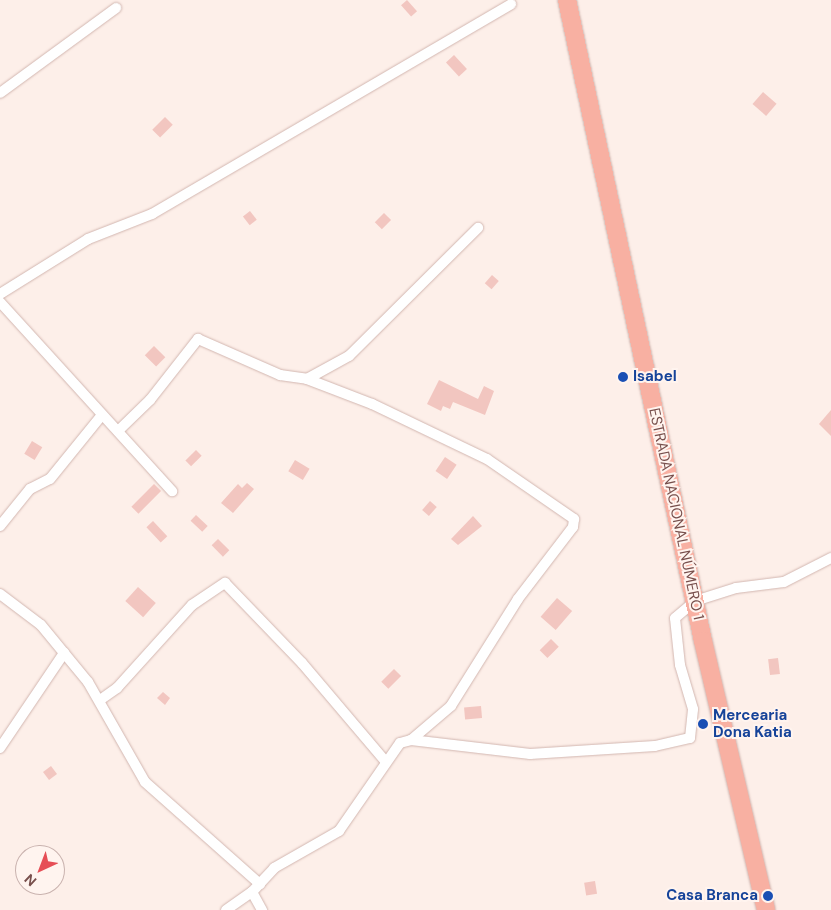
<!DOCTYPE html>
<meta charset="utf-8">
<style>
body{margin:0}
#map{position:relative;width:831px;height:910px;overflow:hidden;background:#fdefe9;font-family:"DM Sans",sans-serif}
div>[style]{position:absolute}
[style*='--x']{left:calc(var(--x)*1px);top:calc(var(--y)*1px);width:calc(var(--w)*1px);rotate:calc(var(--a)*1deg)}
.building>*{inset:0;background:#f2c6c0;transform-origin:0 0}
.roads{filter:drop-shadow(0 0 1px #d2b6b0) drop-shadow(0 0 1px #d2b6b0)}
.minor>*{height:10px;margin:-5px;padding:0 5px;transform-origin:5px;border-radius:5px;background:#fff}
.trunk>*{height:18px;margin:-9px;padding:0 9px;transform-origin:9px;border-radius:9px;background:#f8b0a2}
.dots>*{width:14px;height:14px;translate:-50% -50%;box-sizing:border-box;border:2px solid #fff4ef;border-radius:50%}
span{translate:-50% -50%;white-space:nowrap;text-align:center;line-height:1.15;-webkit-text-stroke:4px #fff4ef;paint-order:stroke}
.transit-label{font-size:15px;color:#164399;font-weight:700}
.left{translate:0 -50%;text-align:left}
.right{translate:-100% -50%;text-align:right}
.street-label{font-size:15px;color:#784f4c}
.north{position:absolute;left:15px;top:845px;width:50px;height:50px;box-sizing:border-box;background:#fff4ef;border:1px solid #c9b2ae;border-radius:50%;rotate:223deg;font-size:14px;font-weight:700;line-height:20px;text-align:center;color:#784f4c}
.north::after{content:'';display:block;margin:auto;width:18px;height:22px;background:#e64e56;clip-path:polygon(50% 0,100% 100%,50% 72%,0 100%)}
</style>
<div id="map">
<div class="building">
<i style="left:407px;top:0;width:15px;height:8px;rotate:48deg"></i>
<i style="left:454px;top:55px;width:19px;height:11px;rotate:47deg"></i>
<i style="left:763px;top:92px;width:18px;height:16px;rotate:41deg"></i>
<i style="left:165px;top:117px;width:11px;height:18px;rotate:45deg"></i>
<i style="left:250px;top:211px;width:11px;height:9px;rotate:52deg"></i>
<i style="left:384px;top:213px;width:10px;height:13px;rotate:45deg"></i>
<i style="left:492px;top:275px;width:9px;height:11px;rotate:41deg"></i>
<i style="left:154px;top:346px;width:16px;height:13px;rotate:45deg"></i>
<i style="clip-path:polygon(439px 380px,478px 399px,484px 386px,494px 391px,485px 415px,453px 402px,450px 409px,443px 406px,441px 411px,427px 404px)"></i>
<i style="clip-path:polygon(831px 410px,831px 436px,819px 424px)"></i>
<i style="left:32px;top:441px;width:12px;height:15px;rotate:31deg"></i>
<i style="left:196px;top:450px;width:8px;height:15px;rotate:45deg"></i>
<i style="left:445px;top:457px;width:14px;height:17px;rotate:34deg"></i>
<i style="left:295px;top:460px;width:17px;height:13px;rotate:31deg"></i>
<i style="clip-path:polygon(247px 483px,254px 489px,233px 513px,221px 503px,238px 484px,242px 488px)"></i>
<i style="left:154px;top:484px;width:10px;height:32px;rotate:45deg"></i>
<i style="left:430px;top:501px;width:9px;height:12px;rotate:41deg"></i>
<i style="left:196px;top:515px;width:16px;height:8px;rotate:43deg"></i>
<i style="clip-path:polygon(473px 516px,482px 526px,458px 545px,451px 539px)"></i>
<i style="left:153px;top:521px;width:21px;height:9px;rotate:47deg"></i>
<i style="left:218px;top:539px;width:16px;height:9px;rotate:45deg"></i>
<i style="left:138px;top:587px;width:24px;height:19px;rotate:42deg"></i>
<i style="left:557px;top:598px;width:20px;height:25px;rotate:41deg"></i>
<i style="left:551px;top:639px;width:11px;height:16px;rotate:45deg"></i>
<i style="left:778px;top:658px;width:16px;height:10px;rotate:83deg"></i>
<i style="left:394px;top:669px;width:10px;height:18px;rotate:45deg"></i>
<i style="clip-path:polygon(163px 692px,170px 698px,165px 705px,157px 698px)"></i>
<i style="left:481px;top:706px;width:12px;height:17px;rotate:85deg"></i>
<i style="left:51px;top:766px;width:10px;height:10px;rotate:53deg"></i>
<i style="left:595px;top:881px;width:13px;height:11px;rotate:81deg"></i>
</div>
<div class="roads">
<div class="minor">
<i style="--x:0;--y:93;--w:144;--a:-36.2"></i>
<i style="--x:0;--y:294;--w:104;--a:-32"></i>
<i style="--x:88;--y:239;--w:69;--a:-21.3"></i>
<i style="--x:152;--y:214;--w:416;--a:-30.3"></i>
<i style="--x:0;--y:302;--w:256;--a:47.7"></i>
<i style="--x:307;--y:379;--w:48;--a:-28.7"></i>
<i style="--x:349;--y:356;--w:182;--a:-44.8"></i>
<i style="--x:118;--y:431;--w:45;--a:-44.1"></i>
<i style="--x:150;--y:400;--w:78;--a:-51.8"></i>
<i style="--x:198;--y:339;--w:90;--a:23.7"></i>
<i style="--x:280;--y:375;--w:27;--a:8"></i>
<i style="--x:307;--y:379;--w:70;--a:21"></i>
<i style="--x:372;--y:404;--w:127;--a:25.6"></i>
<i style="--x:487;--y:459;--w:106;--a:34.6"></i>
<i style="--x:574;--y:519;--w:8;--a:97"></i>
<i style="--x:573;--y:527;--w:91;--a:127.4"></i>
<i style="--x:518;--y:599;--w:126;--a:122.1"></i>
<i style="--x:451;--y:706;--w:52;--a:139.6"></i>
<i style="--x:0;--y:526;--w:48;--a:-51"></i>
<i style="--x:30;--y:489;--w:22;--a:-27"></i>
<i style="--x:50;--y:479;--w:81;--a:-51"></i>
<i style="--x:0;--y:594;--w:51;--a:37.1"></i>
<i style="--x:41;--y:625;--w:74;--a:50.5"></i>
<i style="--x:88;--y:682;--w:115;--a:60.3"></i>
<i style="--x:145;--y:782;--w:154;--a:41.6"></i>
<i style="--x:100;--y:700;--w:21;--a:-35"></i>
<i style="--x:117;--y:688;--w:112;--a:-47.9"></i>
<i style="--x:192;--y:605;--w:40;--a:-34"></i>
<i style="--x:225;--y:583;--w:111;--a:46.1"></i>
<i style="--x:302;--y:663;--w:128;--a:49.7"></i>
<i style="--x:0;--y:748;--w:115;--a:-56"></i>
<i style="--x:252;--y:892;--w:21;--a:61"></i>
<i style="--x:226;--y:910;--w:32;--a:-35"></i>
<i style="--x:252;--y:892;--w:33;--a:-47"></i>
<i style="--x:274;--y:868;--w:75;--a:-29.6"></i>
<i style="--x:339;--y:831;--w:107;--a:-55.3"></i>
<i style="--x:400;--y:743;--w:11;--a:-15"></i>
<i style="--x:411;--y:740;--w:120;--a:6.7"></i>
<i style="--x:530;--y:754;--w:125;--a:-3.7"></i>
<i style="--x:655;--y:746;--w:36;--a:-13"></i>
<i style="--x:690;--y:738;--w:29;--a:-84"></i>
<i style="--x:693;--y:709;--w:46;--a:-106.5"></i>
<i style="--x:680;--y:665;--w:47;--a:-96.1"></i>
<i style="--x:675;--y:618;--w:26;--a:-40"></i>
<i style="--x:695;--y:601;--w:43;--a:-17.6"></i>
<i style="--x:736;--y:588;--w:48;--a:-7.1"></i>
<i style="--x:784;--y:582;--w:53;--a:-27.1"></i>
</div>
<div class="trunk">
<i style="--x:567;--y:0;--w:655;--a:78.02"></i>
<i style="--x:703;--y:641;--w:276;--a:76.8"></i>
</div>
</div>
<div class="dots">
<i style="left:623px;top:377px;background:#1a4fb4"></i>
<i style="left:703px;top:724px;background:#1a4fb4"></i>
<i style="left:768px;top:896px;background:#1a4fb4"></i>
</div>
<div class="transit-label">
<span class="left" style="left:633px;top:377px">Isabel</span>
<span class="left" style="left:713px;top:724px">Mercearia<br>Dona Katia</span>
<span class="right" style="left:758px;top:896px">Casa Branca</span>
</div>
<div class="street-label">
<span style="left:676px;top:514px;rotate:78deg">ESTRADA NACIONAL NÚMERO 1</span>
</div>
<div class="north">N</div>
</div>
